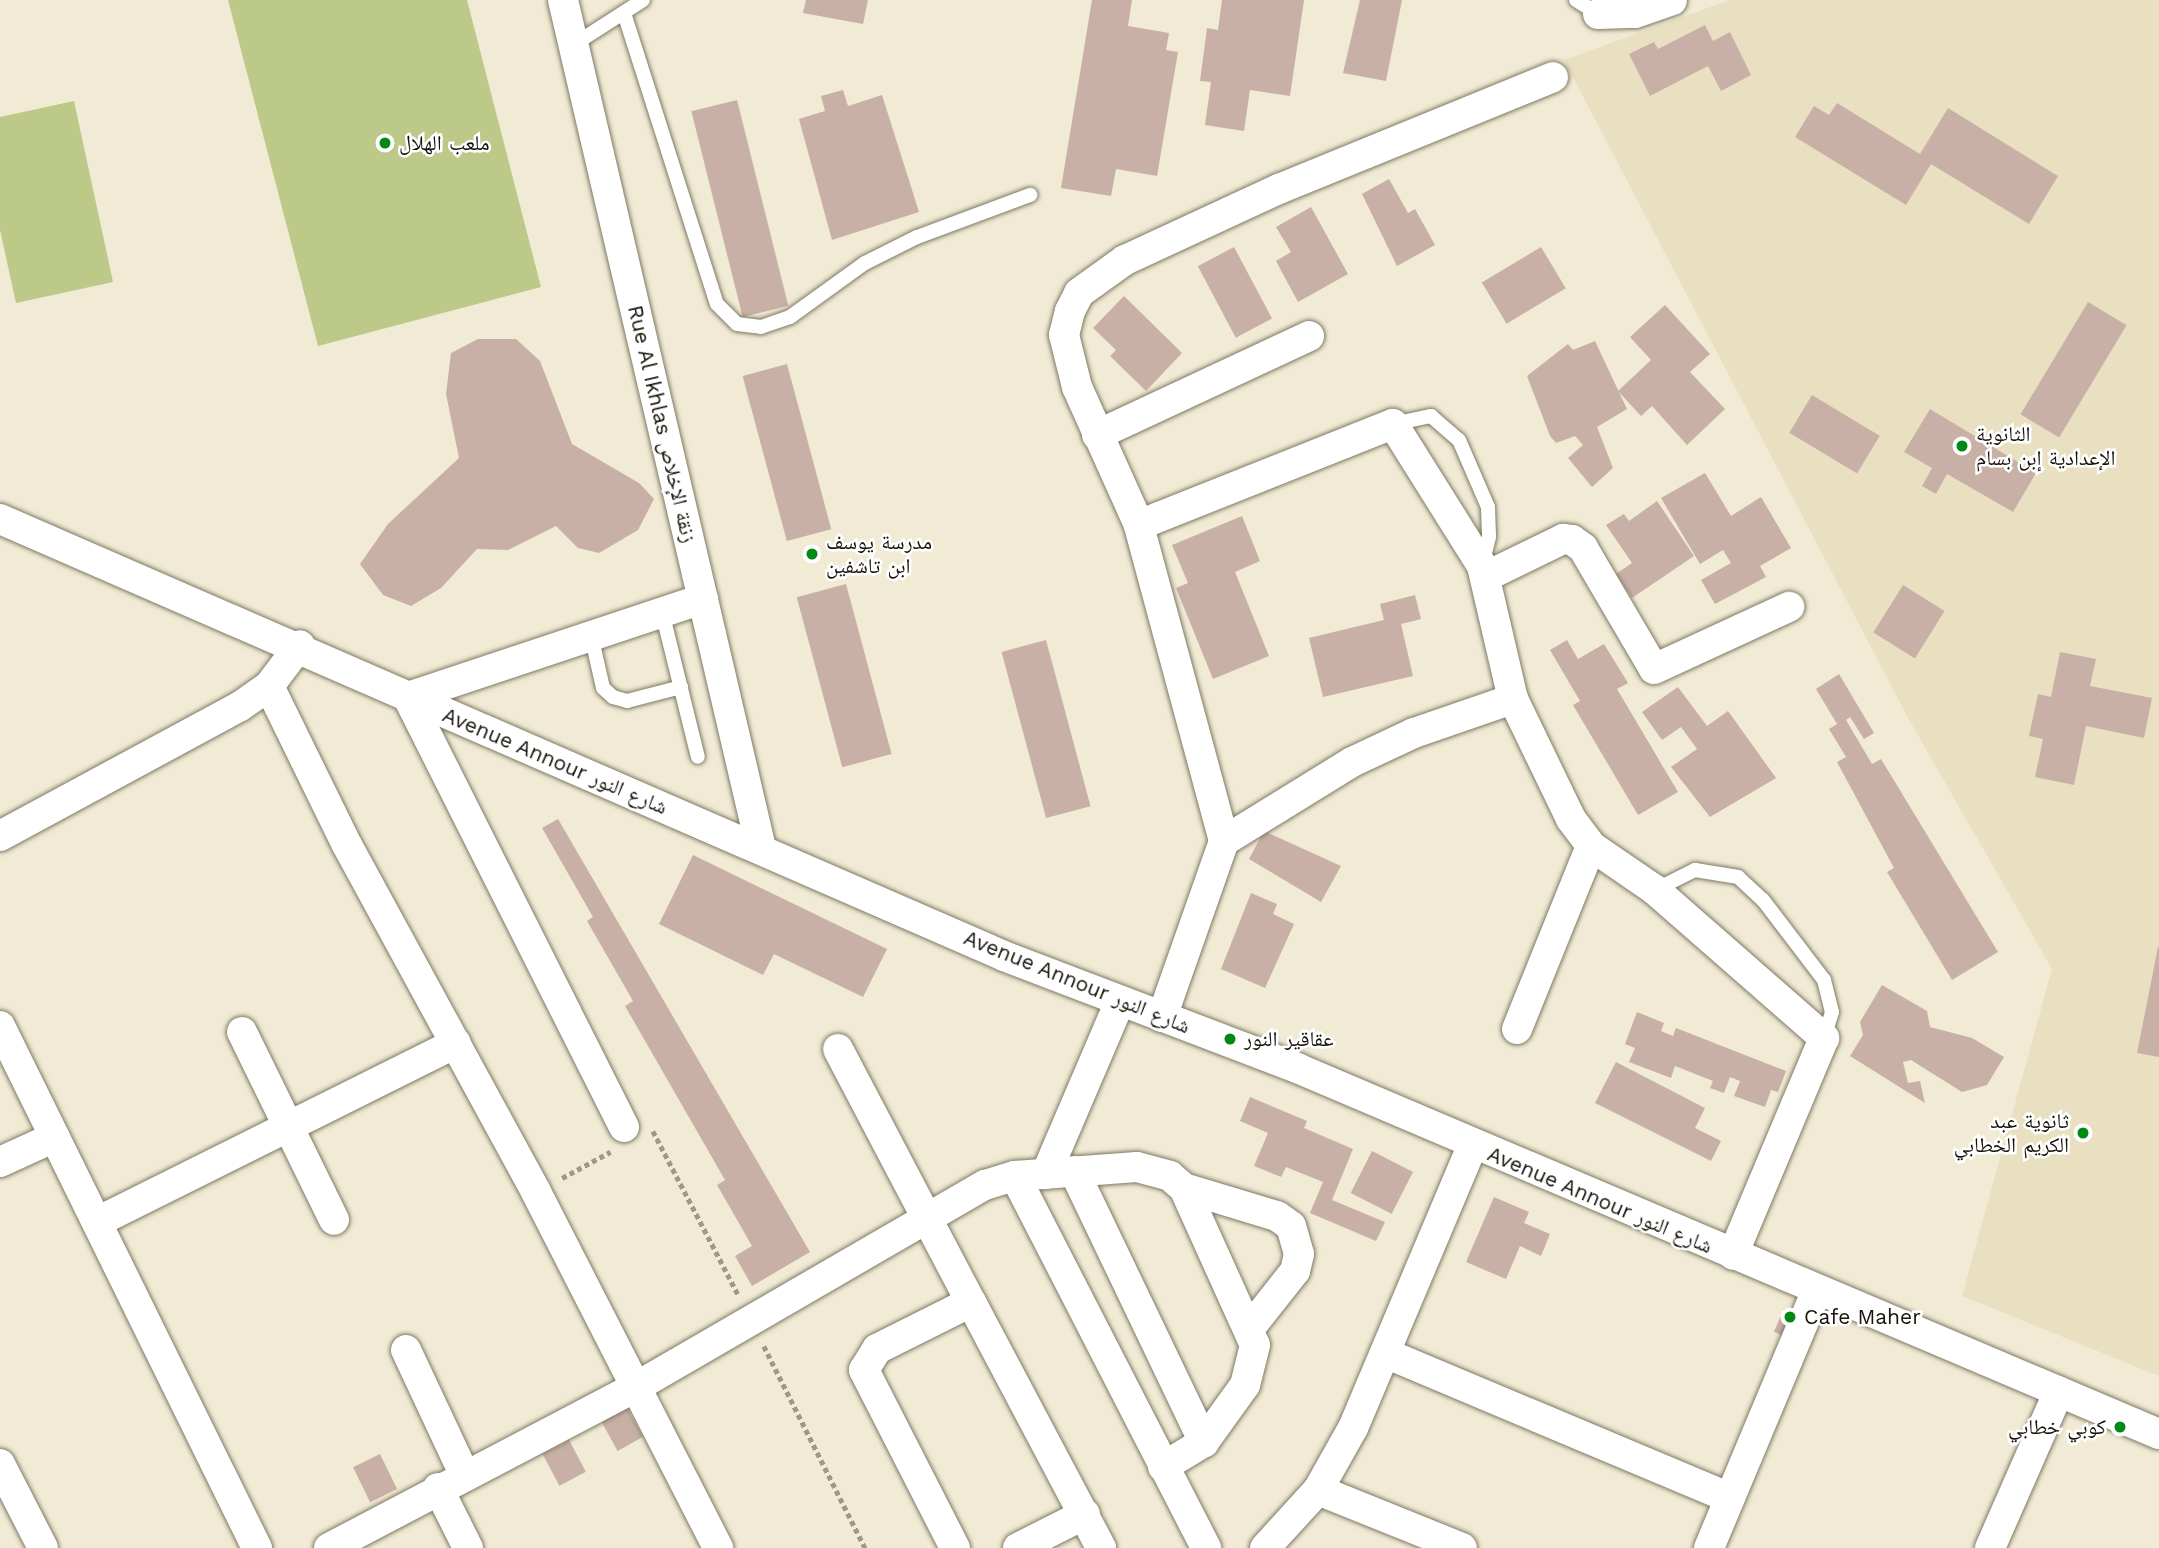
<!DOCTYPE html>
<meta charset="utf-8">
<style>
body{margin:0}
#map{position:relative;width:2159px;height:1548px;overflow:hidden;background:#f1ead4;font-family:"Work Sans","Noto Naskh Arabic",sans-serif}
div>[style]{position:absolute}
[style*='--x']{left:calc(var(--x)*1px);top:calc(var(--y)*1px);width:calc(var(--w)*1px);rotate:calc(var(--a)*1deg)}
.built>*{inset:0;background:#e9e0c2}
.green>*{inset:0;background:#bdc989}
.building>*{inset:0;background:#c8b0a6;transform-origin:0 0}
.path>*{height:4.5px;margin-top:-2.25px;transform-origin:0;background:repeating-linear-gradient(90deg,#9d9887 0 5px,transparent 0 8.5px)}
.roads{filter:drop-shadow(0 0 2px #7f7964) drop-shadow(0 0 2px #7f7964)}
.lane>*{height:14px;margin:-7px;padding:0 7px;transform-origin:7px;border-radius:7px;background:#fff}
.street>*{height:30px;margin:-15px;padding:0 15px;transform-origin:15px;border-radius:15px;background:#fff}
.dots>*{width:19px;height:19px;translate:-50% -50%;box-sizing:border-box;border:4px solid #fff;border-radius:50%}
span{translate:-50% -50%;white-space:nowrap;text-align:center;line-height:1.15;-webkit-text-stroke:5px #fff;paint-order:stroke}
.poi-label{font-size:21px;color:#16130b}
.left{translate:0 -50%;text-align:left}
.right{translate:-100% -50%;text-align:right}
.street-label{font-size:21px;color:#16130b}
</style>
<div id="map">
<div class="built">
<i style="clip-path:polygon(1730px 0,2159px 0,2159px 1376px,1962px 1296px,2052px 969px,1907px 716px,1564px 60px)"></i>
</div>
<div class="green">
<i style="clip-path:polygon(228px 0,467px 0,541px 287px,318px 346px)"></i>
<i style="clip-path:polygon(74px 101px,113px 282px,16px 303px,0 230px,0 117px)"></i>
</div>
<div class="building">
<i style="clip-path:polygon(806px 0,868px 0,863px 24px,803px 13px)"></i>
<i style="clip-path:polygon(1092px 0,1132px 0,1128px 26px,1169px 33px,1166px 50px,1178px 52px,1157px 176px,1116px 169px,1111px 196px,1061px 188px)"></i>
<i style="clip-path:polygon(1222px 0,1304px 0,1290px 96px,1250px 90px,1244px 131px,1205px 125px,1211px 82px,1200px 81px,1207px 28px,1218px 30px)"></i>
<i style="clip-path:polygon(1360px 0,1402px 0,1386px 81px,1343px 73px)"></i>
<i style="clip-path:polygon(1705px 25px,1713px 41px,1730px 32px,1751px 75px,1721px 91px,1708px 66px,1650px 96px,1629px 54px,1654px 42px,1658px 49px)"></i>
<i style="clip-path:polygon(843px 90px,848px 106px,882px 95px,919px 212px,832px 240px,799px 119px,825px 111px,821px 96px)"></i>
<i style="left:737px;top:100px;width:212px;height:47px;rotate:76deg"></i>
<i style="clip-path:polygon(1837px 103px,1920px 154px,1948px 108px,2058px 176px,2029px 224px,1931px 164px,1906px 205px,1795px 137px,1814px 106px,1829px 115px)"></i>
<i style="clip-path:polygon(1389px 179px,1408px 213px,1415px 209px,1435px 245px,1397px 266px,1362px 194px)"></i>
<i style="clip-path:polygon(1311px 207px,1348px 274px,1298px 302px,1276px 261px,1291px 252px,1276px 227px)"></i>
<i style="left:1234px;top:247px;width:81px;height:41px;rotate:62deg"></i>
<i style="left:1541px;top:247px;width:48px;height:69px;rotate:59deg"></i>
<i style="clip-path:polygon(1124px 296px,1182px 353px,1146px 391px,1110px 356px,1116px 350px,1093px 328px)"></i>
<i style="left:2088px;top:302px;width:45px;height:131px;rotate:31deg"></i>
<i style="clip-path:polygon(1665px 305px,1710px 354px,1690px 372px,1725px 409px,1687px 445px,1652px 406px,1641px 416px,1618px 391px,1651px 360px,1630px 337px)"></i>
<i style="clip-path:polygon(478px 339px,516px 339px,540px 361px,572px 444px,639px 483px,654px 499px,638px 530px,599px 553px,578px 548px,556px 526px,508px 550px,477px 549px,441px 588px,411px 606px,383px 595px,360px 564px,388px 524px,459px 458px,446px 394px,451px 353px)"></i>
<i style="clip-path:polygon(1595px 341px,1627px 409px,1597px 427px,1613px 468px,1592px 487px,1568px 458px,1583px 445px,1575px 436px,1556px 443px,1550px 436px,1527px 376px,1568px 344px,1573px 350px)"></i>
<i style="left:787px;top:364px;width:171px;height:46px;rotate:75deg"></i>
<i style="left:1812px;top:395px;width:79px;height:44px;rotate:31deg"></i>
<i style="clip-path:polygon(1930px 409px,2036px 473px,2013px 512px,1947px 474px,1936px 494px,1922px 486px,1932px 468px,1904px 452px)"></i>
<i style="clip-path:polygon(1705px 473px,1731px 516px,1761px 497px,1791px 548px,1760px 566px,1766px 577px,1715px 604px,1701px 580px,1731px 563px,1723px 550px,1700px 564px,1661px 498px)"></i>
<i style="clip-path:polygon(1657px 501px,1694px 556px,1632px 598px,1616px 574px,1632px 563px,1606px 525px,1624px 514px,1629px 521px)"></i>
<i style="clip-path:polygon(1242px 516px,1260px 561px,1235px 572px,1269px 656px,1213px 679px,1176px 588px,1188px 583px,1172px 545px)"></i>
<i style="left:846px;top:584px;width:176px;height:51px;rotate:75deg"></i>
<i style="left:1903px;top:585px;width:49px;height:56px;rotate:32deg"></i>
<i style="clip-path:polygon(1415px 595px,1421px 619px,1401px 624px,1413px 676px,1323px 697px,1309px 638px,1384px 620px,1380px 604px)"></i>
<i style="left:1046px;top:640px;width:172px;height:46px;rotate:75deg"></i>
<i style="clip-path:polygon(1567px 640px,1578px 659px,1604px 644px,1628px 683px,1617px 689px,1678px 792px,1638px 815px,1573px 705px,1580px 701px,1550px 650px)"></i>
<i style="clip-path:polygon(2060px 652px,2096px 659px,2090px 686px,2152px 698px,2144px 738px,2086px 726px,2074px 785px,2035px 777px,2043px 739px,2029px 736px,2038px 694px,2051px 697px)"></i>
<i style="clip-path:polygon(1839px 674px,1874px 733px,1864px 739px,1850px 717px,1846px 720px,1872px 764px,1881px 759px,1998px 952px,1952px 980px,1887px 872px,1894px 868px,1837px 762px,1846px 757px,1829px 729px,1837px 724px,1816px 689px)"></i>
<i style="clip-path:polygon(1678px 687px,1707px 726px,1728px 711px,1776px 778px,1710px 817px,1671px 767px,1697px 749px,1681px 727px,1662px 740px,1642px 712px)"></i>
<i style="clip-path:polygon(558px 819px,810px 1252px,752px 1286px,735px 1256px,752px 1246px,717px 1185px,725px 1180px,625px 1006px,633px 1001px,587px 921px,593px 917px,542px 828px)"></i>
<i style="clip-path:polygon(1264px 831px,1341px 866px,1321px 902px,1249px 859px)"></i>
<i style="clip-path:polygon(693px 855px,887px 949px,863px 997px,774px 954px,763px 975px,659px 924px)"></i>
<i style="clip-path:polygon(1251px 893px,1277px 904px,1273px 914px,1294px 924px,1265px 988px,1221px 969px)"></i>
<i style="clip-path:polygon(2158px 947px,2159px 947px,2159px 1057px,2137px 1053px)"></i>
<i style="clip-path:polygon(1882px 985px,1927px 1011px,1930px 1027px,1972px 1038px,2004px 1057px,1987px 1085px,1962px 1092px,1911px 1060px,1903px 1062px,1908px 1083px,1920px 1081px,1925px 1103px,1850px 1056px,1863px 1035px,1860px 1022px)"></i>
<i style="clip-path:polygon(1637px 1012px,1664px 1023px,1661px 1031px,1673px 1036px,1676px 1028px,1786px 1071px,1778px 1092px,1771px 1090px,1765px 1107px,1734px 1096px,1740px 1081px,1730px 1077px,1724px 1093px,1710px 1088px,1713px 1081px,1675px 1066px,1671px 1078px,1629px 1062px,1635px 1048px,1625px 1044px)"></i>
<i style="clip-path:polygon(1616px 1062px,1705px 1108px,1695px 1128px,1721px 1141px,1711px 1161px,1595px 1103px)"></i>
<i style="clip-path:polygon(1250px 1097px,1307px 1121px,1304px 1128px,1353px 1149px,1332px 1200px,1385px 1222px,1376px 1241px,1310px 1213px,1323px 1182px,1286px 1167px,1281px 1177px,1254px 1166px,1268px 1133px,1240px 1121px)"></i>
<i style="left:1372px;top:1151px;width:46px;height:47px;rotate:27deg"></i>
<i style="clip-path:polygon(1494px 1197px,1529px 1212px,1524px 1223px,1550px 1234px,1541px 1256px,1520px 1246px,1506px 1279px,1466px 1262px)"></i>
<i style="left:1784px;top:1309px;width:20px;height:25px;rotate:24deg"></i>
<i style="left:627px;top:1408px;width:33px;height:29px;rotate:61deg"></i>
<i style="left:569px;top:1440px;width:36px;height:30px;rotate:62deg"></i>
<i style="left:380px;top:1454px;width:39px;height:30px;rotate:64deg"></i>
</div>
<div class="path">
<i style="--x:653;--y:1131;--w:184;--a:62.5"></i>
<i style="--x:562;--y:1178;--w:55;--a:-28.4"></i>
<i style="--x:764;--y:1346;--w:226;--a:63.4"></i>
</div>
<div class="roads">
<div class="lane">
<i style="--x:1576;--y:0;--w:26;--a:32"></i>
<i style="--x:624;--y:13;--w:305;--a:72.3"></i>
<i style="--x:717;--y:304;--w:28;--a:45"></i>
<i style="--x:737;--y:324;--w:24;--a:7"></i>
<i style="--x:761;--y:327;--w:31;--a:-19"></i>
<i style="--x:790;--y:317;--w:92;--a:-35.8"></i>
<i style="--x:865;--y:263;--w:58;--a:-26.6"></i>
<i style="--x:917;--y:237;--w:121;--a:-20.4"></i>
<i style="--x:573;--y:45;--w:83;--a:-32.7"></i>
<i style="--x:1393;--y:424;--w:39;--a:-12"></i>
<i style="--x:1431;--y:416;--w:37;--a:41"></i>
<i style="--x:1459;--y:440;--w:73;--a:66.6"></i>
<i style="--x:1488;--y:507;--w:30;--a:88"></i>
<i style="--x:1489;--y:537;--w:29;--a:104"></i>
<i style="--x:662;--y:612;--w:149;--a:76.1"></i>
<i style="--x:591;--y:635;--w:54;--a:77.2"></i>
<i style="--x:603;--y:688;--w:13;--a:42"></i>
<i style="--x:613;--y:697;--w:15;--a:16"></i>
<i style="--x:627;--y:701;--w:56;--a:-14.5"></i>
<i style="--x:1655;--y:890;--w:45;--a:-26.6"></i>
<i style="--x:1695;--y:870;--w:44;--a:9.2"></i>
<i style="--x:1738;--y:877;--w:34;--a:43"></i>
<i style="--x:1763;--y:900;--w:101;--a:52.7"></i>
<i style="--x:1824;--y:980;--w:33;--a:76"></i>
<i style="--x:1832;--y:1012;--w:27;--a:107"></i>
</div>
<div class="street">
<i style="--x:563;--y:0;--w:871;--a:76.86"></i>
<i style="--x:1598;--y:14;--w:37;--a:-2"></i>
<i style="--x:1635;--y:13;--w:39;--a:-19"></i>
<i style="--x:1097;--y:435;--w:234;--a:-25"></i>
<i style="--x:0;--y:519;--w:1095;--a:23.52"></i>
<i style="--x:1004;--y:956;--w:314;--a:20.9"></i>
<i style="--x:1297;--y:1068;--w:936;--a:23.01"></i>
<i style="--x:1139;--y:525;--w:273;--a:-21.7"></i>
<i style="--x:1393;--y:424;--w:168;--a:57.9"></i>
<i style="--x:1482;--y:566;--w:137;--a:76.9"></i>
<i style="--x:1513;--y:699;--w:133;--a:64.2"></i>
<i style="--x:1571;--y:819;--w:34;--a:53"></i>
<i style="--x:1591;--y:846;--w:78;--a:34.5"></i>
<i style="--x:1655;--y:890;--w:225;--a:41.2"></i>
<i style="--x:1824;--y:1038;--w:235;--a:112.8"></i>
<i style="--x:1485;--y:577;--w:87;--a:-26"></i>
<i style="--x:1563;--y:539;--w:9;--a:6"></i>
<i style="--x:1572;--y:540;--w:14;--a:36"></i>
<i style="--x:1583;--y:548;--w:140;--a:59.6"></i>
<i style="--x:1654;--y:669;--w:149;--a:-24.7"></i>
<i style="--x:269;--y:686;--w:177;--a:63.9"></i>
<i style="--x:347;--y:845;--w:395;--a:61.4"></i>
<i style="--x:536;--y:1192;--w:400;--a:62.9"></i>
<i style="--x:0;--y:836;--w:272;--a:-28.4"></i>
<i style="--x:239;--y:707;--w:37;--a:-35"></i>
<i style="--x:269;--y:686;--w:51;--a:-52.9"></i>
<i style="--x:1224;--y:841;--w:327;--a:-105.1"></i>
<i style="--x:1139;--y:525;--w:151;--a:-114.2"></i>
<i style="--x:1077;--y:387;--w:54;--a:-104"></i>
<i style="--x:1064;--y:335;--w:25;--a:-76"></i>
<i style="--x:1070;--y:311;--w:20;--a:-63"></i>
<i style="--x:1079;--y:293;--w:57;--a:-35.7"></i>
<i style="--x:1125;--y:260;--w:170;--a:-24.8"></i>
<i style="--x:1279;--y:189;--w:296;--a:-22.2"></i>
<i style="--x:1162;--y:1017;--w:187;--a:-70.6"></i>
<i style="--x:1224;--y:841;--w:150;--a:-31.7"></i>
<i style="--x:1352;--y:762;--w:68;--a:-25.1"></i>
<i style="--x:1414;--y:733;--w:105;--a:-19"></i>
<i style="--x:0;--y:1026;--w:582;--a:63.79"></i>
<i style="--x:1517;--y:1029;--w:197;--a:-68"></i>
<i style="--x:242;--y:1032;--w:209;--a:63.9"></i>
<i style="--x:838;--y:1049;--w:286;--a:62.3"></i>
<i style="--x:624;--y:1127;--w:481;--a:-116.7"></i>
<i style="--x:408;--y:697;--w:311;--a:-18.4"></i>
<i style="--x:0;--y:1162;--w:60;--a:-24.4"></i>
<i style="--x:1074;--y:1171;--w:301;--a:64.4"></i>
<i style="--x:1204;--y:1442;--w:48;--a:148.6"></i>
<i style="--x:1046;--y:1174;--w:188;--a:-66.8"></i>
<i style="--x:1015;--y:1176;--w:418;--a:62.8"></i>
<i style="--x:1184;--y:1188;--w:97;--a:16.8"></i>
<i style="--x:1277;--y:1216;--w:17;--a:36"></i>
<i style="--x:1291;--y:1226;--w:29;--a:74"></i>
<i style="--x:1299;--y:1254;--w:17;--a:103"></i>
<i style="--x:1295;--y:1271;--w:73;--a:128.3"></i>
<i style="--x:97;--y:1222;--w:401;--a:-26.5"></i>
<i style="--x:406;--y:1350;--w:137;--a:64.9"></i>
<i style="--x:1385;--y:1353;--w:374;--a:22.8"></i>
<i style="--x:0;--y:1464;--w:94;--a:62.9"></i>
<i style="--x:438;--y:1488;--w:67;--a:63.4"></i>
<i style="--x:1318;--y:1490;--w:155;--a:21.9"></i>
<i style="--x:329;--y:1548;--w:347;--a:-27.7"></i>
<i style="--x:636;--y:1387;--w:403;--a:-30.1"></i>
<i style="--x:985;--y:1185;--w:31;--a:-17"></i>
<i style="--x:1015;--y:1176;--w:122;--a:-4.2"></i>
<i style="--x:1137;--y:1167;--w:34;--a:15"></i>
<i style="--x:1170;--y:1176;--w:18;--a:41"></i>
<i style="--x:1184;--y:1188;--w:172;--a:65.7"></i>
<i style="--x:1255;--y:1345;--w:41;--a:104"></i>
<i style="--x:1245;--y:1385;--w:70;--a:125.7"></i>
<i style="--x:955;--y:1548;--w:200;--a:-117.1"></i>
<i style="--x:864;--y:1370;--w:25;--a:-58"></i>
<i style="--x:877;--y:1349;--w:105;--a:-26.6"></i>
<i style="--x:971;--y:1302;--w:278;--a:62.1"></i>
<i style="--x:1018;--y:1548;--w:75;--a:-26.9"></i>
<i style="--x:1265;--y:1548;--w:79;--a:-47.6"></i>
<i style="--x:1318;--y:1490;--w:71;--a:-60.6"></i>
<i style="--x:1353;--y:1428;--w:306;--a:-67.1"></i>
<i style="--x:1709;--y:1548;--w:280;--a:-67.3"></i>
<i style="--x:1990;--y:1548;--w:171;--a:-66.3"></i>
</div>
</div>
<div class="dots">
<i style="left:385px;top:143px;background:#018915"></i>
<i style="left:1962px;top:446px;background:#018915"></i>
<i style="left:812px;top:554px;background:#018915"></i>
<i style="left:1230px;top:1039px;background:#018915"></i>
<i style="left:2083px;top:1133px;background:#018915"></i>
<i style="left:1790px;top:1317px;background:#018915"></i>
<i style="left:2120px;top:1427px;background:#018915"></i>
</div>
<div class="poi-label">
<span class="left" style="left:399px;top:143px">ملعب الهلال</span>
<span class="left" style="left:1976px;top:446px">الثانوية<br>الإعدادية إبن بسام</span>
<span class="left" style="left:826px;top:554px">مدرسة يوسف<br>ابن تاشفين</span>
<span class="left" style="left:1244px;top:1039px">عقاقير النور</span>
<span class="right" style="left:2069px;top:1133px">ثانوية عبد<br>الكريم الخطابي</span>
<span class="left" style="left:1804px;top:1317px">Cafe Maher</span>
<span class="right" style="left:2106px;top:1427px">كوبي خطابي</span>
</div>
<div class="street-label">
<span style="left:662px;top:424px;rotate:77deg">Rue Al Ikhlas زنقة الإخلاص</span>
<span style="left:555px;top:761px;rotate:23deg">Avenue Annour شارع النور</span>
<span style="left:1077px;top:982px;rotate:22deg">Avenue Annour شارع النور</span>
<span style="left:1600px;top:1200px;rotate:23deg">Avenue Annour شارع النور</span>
</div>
</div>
